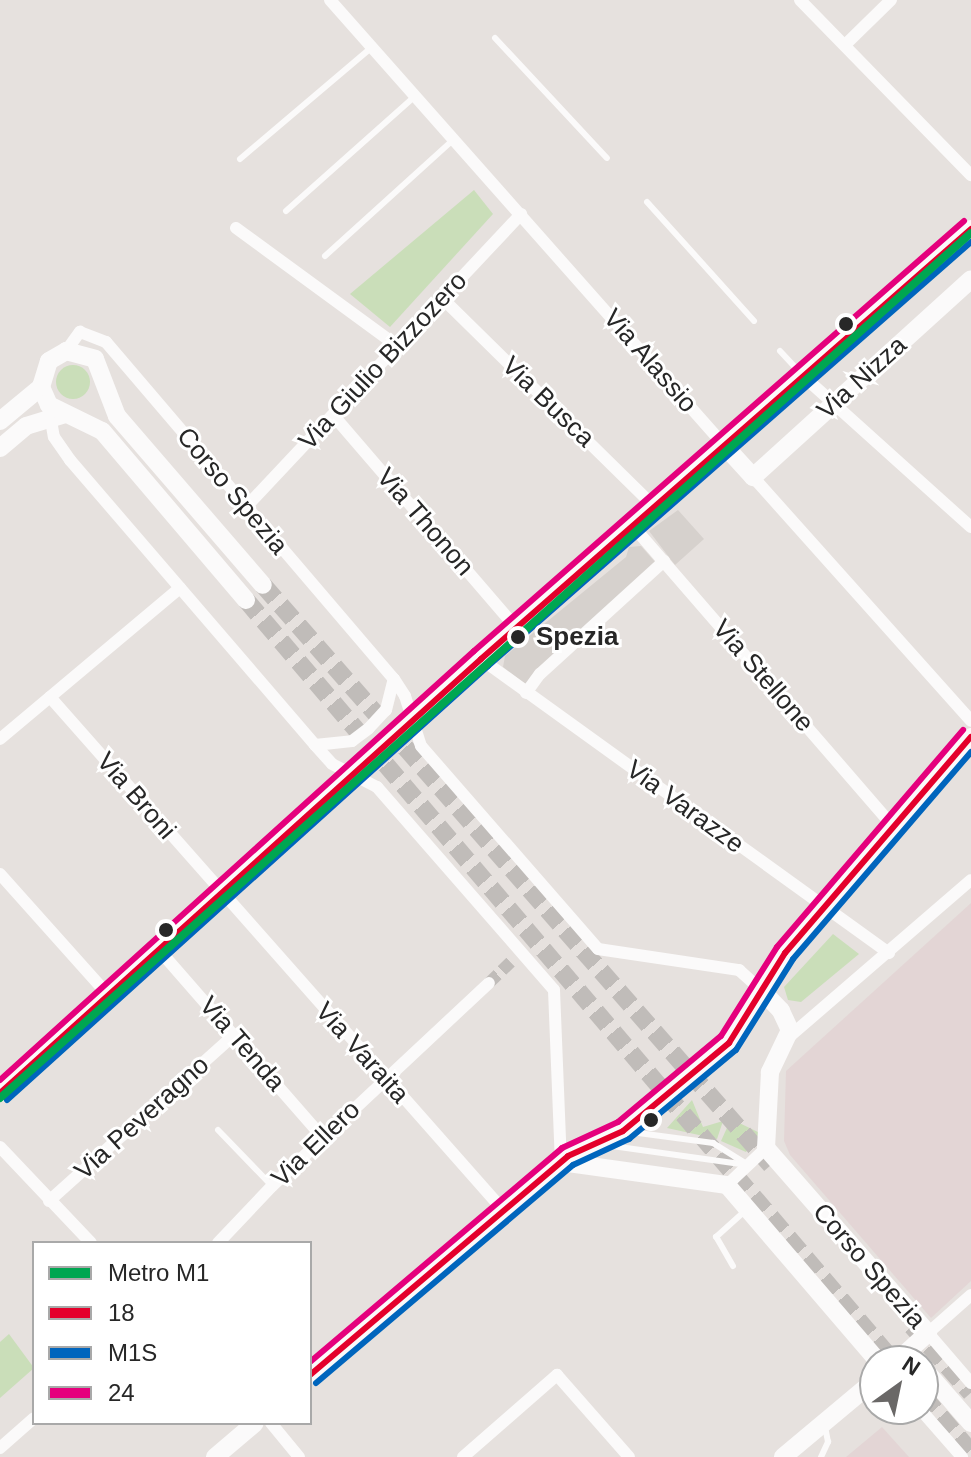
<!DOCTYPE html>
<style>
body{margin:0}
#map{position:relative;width:971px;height:1457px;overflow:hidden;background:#e6e1de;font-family:Arial,sans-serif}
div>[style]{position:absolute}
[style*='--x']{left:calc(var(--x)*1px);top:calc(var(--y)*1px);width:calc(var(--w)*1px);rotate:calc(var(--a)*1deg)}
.medical>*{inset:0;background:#e3d5d5}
.green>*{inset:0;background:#cadeb9}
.round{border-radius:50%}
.plaza>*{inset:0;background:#d6d1cd}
.street-tunnel>*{height:12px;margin-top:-6px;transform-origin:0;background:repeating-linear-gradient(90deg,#c0bcb9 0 12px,transparent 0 18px)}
.secondary-tunnel>*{height:18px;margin-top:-9px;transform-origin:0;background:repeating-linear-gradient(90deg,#c0bcb9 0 18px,transparent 0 27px)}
.lane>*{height:6px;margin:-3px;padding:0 3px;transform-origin:3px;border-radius:3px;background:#fbfafa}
.street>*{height:12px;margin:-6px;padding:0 6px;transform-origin:6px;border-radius:6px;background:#fbfafa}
.secondary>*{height:18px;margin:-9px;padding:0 9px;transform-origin:9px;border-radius:9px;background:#fbfafa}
.bus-1>*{height:6px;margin:-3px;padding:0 3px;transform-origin:3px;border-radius:3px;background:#e4002b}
.bus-2>*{height:6px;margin:-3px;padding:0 3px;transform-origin:3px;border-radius:3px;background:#0065bd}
.bus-3>*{height:6px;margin:-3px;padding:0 3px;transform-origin:3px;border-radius:3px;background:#e5007d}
.metro-1>*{height:8px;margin:-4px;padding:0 4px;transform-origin:4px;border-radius:4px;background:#00a651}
.dots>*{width:22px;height:22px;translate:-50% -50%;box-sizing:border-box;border:4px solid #fff;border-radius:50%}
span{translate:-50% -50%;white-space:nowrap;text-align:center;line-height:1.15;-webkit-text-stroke:6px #fff;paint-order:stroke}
.street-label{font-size:26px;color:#272727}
.stop-label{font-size:26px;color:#272727;font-weight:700}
.left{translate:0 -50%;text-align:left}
.legend{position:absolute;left:32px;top:1241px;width:280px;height:184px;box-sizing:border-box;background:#fff;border:2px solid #a9a9a9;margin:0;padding:10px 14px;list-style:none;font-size:24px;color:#272727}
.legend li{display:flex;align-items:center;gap:16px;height:40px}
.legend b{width:40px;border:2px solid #a9a9a9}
.north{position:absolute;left:859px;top:1345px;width:80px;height:80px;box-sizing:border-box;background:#fff;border:2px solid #a9a9a9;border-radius:50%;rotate:33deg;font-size:22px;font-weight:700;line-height:32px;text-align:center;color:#272727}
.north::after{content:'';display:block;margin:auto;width:28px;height:36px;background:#6a6867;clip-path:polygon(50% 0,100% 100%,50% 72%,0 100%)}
</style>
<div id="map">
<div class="medical">
<i style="clip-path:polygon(971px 903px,971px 1281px,931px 1318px,790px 1155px,784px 1141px,786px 1071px)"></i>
<i style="clip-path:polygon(882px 1427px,909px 1457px,846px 1457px)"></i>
</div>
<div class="green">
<i style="clip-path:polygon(474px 190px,493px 214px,390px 327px,350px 294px)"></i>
<i class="round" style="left:56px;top:365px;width:34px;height:34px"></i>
<i style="clip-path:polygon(833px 934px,859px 954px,801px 1002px,788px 1000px,784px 987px)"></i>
<i style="clip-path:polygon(692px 1100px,703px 1127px,723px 1121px,717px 1139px,667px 1128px)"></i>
<i style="clip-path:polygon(731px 1119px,760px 1133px,746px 1152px,721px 1141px)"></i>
<i style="clip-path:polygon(9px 1334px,34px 1368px,0 1398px,0 1342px)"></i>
</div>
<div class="plaza">
<i style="clip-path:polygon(678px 510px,704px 539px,675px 565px,649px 531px)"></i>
<i style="clip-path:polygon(641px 546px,656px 563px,530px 680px,525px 684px,503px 667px,505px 656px,626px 557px,629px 547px)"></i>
</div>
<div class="street-tunnel">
<i style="--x:489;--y:983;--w:30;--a:-44"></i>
</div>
<div class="secondary-tunnel">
<i style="--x:263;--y:585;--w:771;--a:48.79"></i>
<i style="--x:246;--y:600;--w:999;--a:49.63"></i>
<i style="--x:912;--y:1326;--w:89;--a:48.6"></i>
<i style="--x:923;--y:1396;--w:74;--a:49.4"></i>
</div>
<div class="lane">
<i style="--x:495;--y:38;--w:164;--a:47"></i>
<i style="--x:240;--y:159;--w:173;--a:-40.3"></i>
<i style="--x:647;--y:202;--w:160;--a:48"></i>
<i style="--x:286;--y:211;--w:173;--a:-41.7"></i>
<i style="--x:325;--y:256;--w:174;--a:-42.2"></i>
<i style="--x:780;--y:351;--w:33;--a:47"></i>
<i style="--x:218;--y:1130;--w:78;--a:46"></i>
<i style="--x:631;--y:1132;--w:83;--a:7.6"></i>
<i style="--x:713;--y:1143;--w:38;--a:32"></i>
<i style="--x:605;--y:1145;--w:144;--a:8"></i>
<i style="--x:733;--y:1266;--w:34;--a:-120"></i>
<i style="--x:716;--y:1237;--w:40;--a:-42"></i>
<i style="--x:821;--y:1457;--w:17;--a:-65"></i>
<i style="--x:828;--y:1442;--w:15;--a:-101"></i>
</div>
<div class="street">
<i style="--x:330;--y:0;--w:593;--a:48.49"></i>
<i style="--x:800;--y:0;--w:245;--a:45.7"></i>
<i style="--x:846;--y:44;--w:63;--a:-44.4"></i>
<i style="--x:236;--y:228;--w:200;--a:36.2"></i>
<i style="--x:442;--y:298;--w:297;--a:44.5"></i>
<i style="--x:66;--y:351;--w:24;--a:-54"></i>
<i style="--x:80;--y:332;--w:28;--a:21"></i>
<i style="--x:106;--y:342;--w:443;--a:49.5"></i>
<i style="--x:394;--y:679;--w:20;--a:57"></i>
<i style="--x:405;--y:696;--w:52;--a:72.3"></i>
<i style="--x:421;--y:746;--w:269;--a:48.9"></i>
<i style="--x:598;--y:949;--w:143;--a:8.5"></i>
<i style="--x:739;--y:970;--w:30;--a:42"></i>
<i style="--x:802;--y:375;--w:227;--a:42"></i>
<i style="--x:50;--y:415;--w:22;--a:80"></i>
<i style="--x:54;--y:437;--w:28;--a:55"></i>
<i style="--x:70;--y:460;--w:376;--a:49.3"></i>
<i style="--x:315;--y:745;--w:25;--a:48"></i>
<i style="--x:332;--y:764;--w:51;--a:27.1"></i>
<i style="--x:377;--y:787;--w:269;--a:48.9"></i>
<i style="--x:554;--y:990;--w:172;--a:87.7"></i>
<i style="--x:333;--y:415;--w:281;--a:49.3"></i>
<i style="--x:753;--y:477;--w:327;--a:48.2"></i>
<i style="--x:246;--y:507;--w:402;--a:-46.8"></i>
<i style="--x:632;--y:525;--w:400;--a:49.1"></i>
<i style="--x:481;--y:659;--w:503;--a:35.78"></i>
<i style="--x:526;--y:693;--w:24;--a:-54"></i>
<i style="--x:540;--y:674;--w:168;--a:-42.3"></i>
<i style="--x:50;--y:697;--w:684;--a:48.55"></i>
<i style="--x:0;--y:739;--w:235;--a:-40"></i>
<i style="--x:315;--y:745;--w:37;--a:-6"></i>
<i style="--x:352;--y:741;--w:21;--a:-37"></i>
<i style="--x:369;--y:728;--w:25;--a:-47"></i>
<i style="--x:386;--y:710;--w:32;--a:-76"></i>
<i style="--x:0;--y:874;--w:164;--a:48.2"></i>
<i style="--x:160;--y:951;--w:247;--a:48.9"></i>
<i style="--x:789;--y:1037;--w:240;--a:-40.8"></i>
<i style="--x:0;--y:1147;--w:132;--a:46.5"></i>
<i style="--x:727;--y:1185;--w:54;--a:-43.5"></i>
<i style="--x:49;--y:1201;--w:249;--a:-41.9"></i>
<i style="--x:218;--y:1243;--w:79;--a:-46.5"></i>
<i style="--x:272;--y:1186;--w:297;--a:-43.1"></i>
<i style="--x:971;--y:1295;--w:57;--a:138.5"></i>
<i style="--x:928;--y:1333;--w:66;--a:49.3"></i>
<i style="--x:920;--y:1409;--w:64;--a:48.8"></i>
<i style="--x:271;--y:1423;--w:44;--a:50.5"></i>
<i style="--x:0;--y:1448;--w:45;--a:-41.4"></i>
<i style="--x:463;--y:1457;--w:125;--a:-41.1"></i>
<i style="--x:557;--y:1375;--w:109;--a:48.7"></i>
</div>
<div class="secondary">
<i style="--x:0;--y:421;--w:53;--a:-39.7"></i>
<i style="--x:723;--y:444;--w:45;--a:47.7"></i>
<i style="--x:753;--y:477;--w:294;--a:-42.2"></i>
<i style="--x:0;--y:448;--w:34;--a:-40"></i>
<i style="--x:26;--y:426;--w:39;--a:-17"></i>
<i style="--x:246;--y:600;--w:222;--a:-130.4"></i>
<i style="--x:102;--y:431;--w:59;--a:-153.9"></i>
<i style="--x:49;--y:405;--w:20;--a:-114"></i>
<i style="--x:41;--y:387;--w:27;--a:-73"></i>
<i style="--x:49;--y:361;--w:20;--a:-30"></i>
<i style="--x:66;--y:351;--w:30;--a:15"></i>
<i style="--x:95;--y:359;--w:61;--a:68.9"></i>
<i style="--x:117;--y:416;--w:223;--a:49.2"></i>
<i style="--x:761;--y:990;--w:29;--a:46"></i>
<i style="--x:781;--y:1011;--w:21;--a:65"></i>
<i style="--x:790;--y:1030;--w:47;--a:115.5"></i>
<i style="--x:770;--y:1072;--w:76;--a:93"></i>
<i style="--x:766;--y:1148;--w:246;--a:48.8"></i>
<i style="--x:928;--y:1333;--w:42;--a:137.9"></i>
<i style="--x:0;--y:1093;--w:648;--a:-42.06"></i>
<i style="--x:481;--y:659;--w:652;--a:-41.27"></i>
<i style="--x:561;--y:1162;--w:168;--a:7.9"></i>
<i style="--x:727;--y:1185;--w:232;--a:49.4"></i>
<i style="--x:923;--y:1368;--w:73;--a:48.9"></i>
<i style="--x:310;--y:1375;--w:338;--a:-40.3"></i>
<i style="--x:568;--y:1156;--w:60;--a:-24.4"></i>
<i style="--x:623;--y:1131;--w:138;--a:-39.7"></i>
<i style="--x:729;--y:1043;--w:106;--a:-58.1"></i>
<i style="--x:785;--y:953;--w:285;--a:-49.3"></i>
<i style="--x:215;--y:1457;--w:52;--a:-40.4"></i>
<i style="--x:783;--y:1457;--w:120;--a:-39.9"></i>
</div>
<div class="bus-1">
<i style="--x:0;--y:1093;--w:648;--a:-42.06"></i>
<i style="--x:481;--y:659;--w:652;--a:-41.27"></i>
<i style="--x:310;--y:1375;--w:338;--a:-40.3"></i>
<i style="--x:568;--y:1156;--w:60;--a:-24.4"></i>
<i style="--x:623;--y:1131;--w:138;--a:-39.7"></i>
<i style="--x:729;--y:1043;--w:106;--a:-58.1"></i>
<i style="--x:785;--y:953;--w:285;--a:-49.3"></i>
</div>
<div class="bus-2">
<i style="--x:7;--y:1100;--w:648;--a:-42.06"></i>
<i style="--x:488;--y:666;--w:643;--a:-41.28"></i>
<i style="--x:316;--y:1383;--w:337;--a:-40.3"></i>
<i style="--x:573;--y:1165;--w:62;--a:-24.9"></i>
<i style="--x:629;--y:1139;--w:139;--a:-39.8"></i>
<i style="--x:736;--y:1050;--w:107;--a:-57.9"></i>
<i style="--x:793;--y:959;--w:273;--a:-49.3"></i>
</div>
<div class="bus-3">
<i style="--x:0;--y:1080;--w:639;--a:-42.15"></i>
<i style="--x:474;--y:651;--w:652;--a:-41.27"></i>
<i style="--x:310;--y:1362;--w:331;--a:-40.3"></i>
<i style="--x:562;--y:1148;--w:62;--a:-24.9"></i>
<i style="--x:618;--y:1122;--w:134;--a:-39.9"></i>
<i style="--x:721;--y:1036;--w:105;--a:-57.8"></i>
<i style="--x:777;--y:947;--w:286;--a:-49.4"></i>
</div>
<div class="metro-1">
<i style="--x:0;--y:1098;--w:1300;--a:-41.7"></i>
</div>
<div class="dots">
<i style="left:846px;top:324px;background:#272727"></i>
<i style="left:518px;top:637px;background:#272727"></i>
<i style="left:166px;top:930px;background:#272727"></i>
<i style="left:651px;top:1120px;background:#272727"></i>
</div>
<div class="street-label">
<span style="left:383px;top:361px;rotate:-47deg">Via Giulio Bizzozero</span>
<span style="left:650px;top:361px;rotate:49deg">Via Alassio</span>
<span style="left:862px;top:378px;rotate:-42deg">Via Nizza</span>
<span style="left:548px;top:402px;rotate:44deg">Via Busca</span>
<span style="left:232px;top:491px;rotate:50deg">Corso Spezia</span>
<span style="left:425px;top:522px;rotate:49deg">Via Thonon</span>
<span style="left:763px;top:676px;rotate:49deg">Via Stellone</span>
<span style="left:136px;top:796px;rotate:49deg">Via Broni</span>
<span style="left:685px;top:807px;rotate:36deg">Via Varazze</span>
<span style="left:242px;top:1044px;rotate:49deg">Via Tenda</span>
<span style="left:362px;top:1053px;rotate:48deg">Via Varaita</span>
<span style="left:142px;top:1118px;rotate:-42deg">Via Peveragno</span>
<span style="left:316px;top:1144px;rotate:-44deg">Via Ellero</span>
<span style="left:869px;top:1266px;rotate:49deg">Corso Spezia</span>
</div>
<div class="stop-label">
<span class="left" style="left:536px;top:637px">Spezia</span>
</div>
<ul class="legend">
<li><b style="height:10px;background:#00a651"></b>Metro M1</li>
<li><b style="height:10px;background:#e4002b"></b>18</li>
<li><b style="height:10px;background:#0065bd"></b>M1S</li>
<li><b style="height:10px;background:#e5007d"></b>24</li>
</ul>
<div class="north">N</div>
</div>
